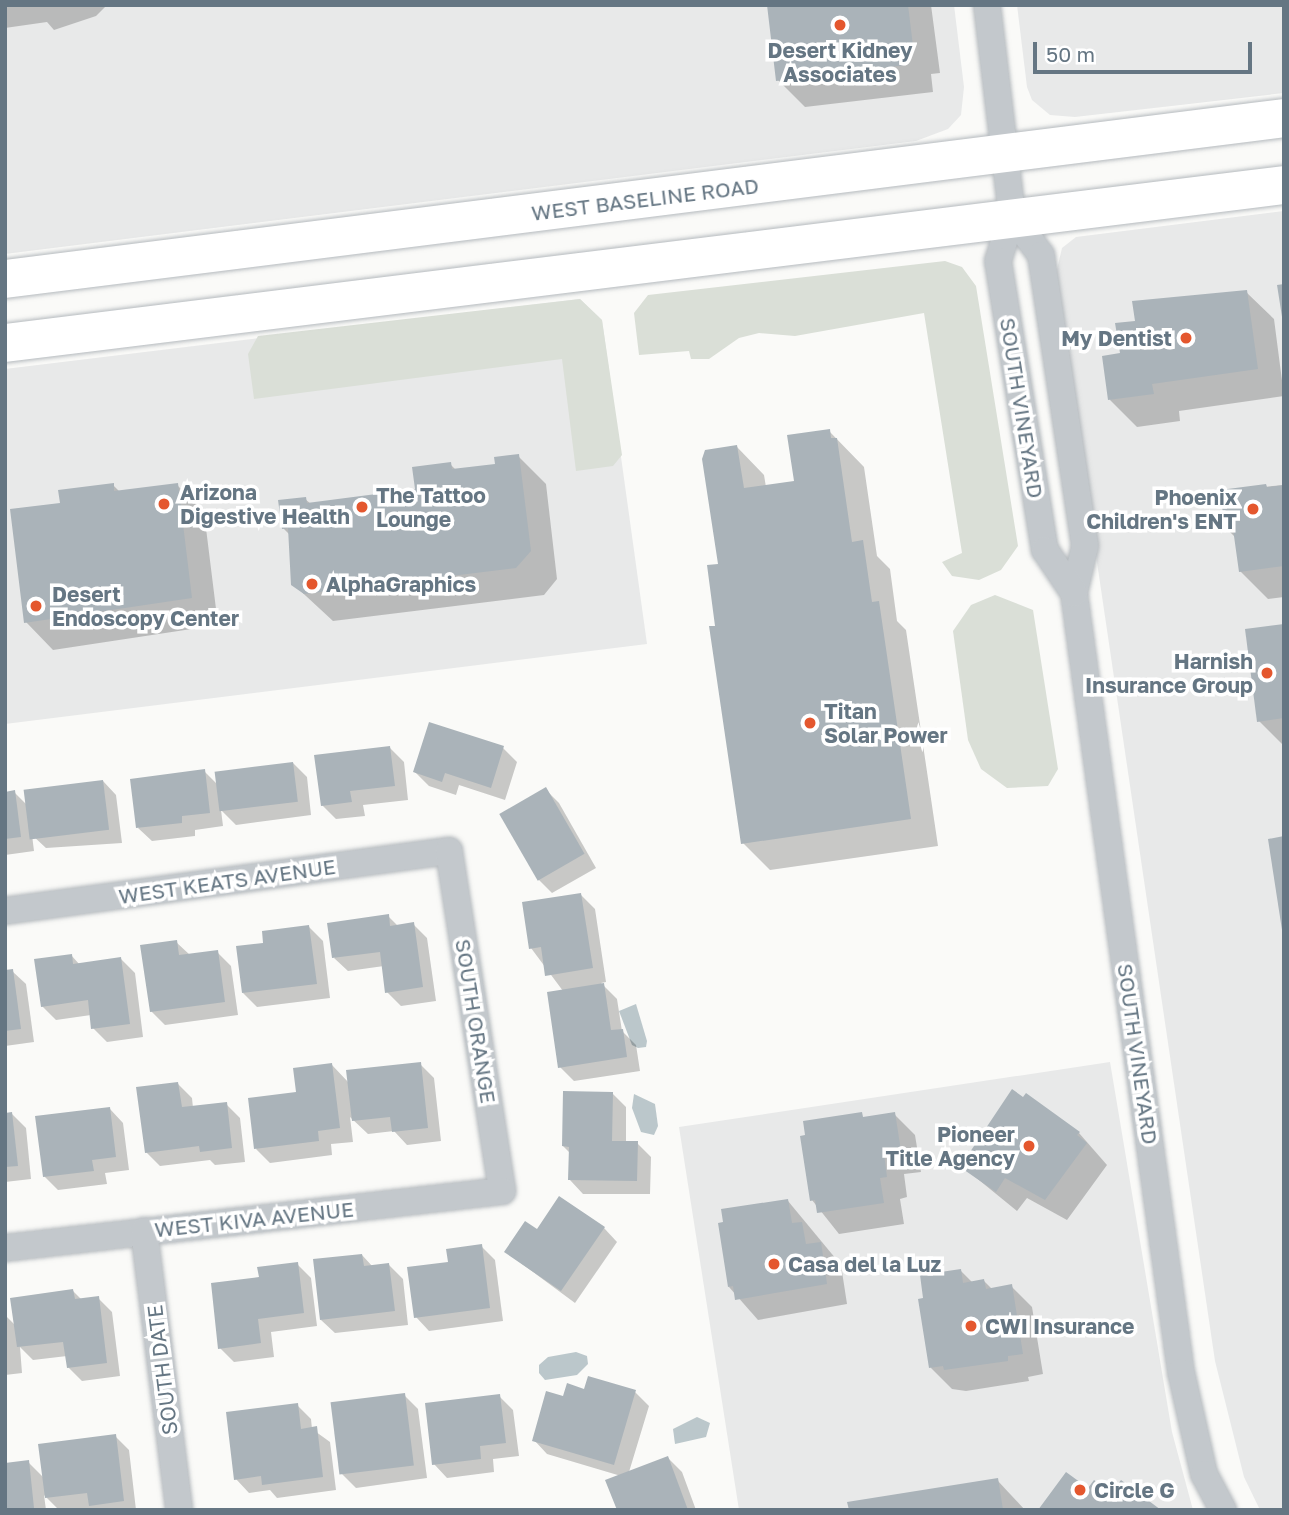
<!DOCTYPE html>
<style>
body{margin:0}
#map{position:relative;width:1289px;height:1515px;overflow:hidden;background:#fafaf8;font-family:"Golos Text",sans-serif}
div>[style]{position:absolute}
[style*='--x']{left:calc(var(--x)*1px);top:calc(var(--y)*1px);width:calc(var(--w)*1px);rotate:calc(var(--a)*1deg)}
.built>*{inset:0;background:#e8e9e9}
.green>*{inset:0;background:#dadfd7}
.water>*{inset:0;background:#bbc7cb}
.shadow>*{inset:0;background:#0003}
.building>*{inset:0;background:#aab3b9;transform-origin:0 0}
.roads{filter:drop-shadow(0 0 2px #b5babe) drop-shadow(0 0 2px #b5babe)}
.minor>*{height:26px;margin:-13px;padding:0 13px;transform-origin:13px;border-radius:13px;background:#c3c8cc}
.primary>*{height:38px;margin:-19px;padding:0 19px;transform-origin:19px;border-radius:19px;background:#fff}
.dots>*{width:19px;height:19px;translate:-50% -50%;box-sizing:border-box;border:4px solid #fff;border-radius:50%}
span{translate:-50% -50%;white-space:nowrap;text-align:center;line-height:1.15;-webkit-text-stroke:7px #fff;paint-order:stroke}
.poi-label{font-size:21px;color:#657683;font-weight:700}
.right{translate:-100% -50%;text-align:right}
.left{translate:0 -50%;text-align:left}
.street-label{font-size:21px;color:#657683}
.frame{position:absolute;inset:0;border:7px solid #657683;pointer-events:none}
.scale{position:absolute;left:1033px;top:42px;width:219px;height:32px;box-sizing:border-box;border:4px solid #657683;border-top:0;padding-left:9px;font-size:21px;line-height:24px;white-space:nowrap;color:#657683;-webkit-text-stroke:5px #fff;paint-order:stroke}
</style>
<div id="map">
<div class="built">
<i style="clip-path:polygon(5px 5px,954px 5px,964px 87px,961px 115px,948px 129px,916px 141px,5px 254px)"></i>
<i style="clip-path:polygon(1017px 5px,1284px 5px,1284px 93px,1075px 117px,1050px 115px,1032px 100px,1027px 87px)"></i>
<i style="clip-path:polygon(1284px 211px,1284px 1510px,1260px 1510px,1244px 1477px,1215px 1361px,1055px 278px,1062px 248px,1076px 237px)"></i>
<i style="clip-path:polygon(580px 299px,602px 320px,647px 644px,5px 724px,5px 369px)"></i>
<i style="clip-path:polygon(1110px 1062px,1172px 1432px,1193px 1510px,739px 1510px,679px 1127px)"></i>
</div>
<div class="green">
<i style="clip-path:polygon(945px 261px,962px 267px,976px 286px,1018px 546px,1001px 570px,979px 580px,952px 576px,942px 562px,962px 553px,924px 313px,795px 336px,759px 333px,739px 338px,709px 359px,691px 359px,689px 351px,639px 355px,634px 313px,648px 295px)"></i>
<i style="clip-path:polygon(580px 299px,602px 320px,622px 455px,613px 466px,576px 471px,562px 359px,254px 399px,248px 354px,258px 336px)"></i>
<i style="clip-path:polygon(995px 595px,1033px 610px,1058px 769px,1048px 786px,1007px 788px,981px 769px,968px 740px,953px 631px,971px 605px)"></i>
</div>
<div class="water">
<i style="clip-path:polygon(636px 1004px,647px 1041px,646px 1047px,638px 1048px,632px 1045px,619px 1011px)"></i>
<i style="clip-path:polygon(634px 1094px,655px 1104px,658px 1126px,654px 1135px,641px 1132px,632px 1108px)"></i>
<i style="clip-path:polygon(576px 1352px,587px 1356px,588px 1364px,577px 1375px,545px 1380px,539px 1373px,539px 1365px,548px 1357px)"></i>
<i style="clip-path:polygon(697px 1417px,710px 1423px,706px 1437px,675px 1444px,673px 1429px)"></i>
</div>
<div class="shadow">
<i style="clip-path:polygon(5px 5px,107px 5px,96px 16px,54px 30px,47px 22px,5px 28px)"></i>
<i style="clip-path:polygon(769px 5px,931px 5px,940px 73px,931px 74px,933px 92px,805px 107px,778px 80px)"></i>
<i style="clip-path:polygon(1246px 292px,1274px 319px,1284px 396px,1179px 411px,1180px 421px,1137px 427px,1110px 400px,1122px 355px,1137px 322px)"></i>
<i style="clip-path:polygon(829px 431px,864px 467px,877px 556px,890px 569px,897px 621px,906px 630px,938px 846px,770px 870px,743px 843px,717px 627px,720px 565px,737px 447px,764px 475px,766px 487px,796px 483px)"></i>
<i style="clip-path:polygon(518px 456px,546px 484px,557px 579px,544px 595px,333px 621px,293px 584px,290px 535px,283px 528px,305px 499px,311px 504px,417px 491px,450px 464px,456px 470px,496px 465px)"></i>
<i style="clip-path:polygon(113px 485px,120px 492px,177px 485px,204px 512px,218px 625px,53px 650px,26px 622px,62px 505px)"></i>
<i style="clip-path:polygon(1284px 485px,1284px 597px,1268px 599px,1240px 571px,1236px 538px,1227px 529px,1222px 491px)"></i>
<i style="clip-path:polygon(1284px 626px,1284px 746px,1259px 721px)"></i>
<i style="clip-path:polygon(390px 748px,404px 762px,408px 800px,363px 805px,365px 816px,336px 819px,322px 805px)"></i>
<i style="clip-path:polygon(503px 748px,517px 762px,505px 800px,459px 785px,456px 795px,429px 786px,415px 772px)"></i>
<i style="clip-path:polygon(293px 763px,307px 777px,311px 815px,236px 825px,221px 810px,223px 826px,195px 830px,195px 836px,152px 841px,138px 828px,204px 771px,219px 786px)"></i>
<i style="clip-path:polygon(103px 781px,116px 795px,122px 843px,46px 848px,32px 835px,34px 851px,5px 855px,5px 793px,14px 792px,28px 806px)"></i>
<i style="clip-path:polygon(545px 789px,559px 803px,596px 868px,552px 893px,538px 879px)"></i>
<i style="clip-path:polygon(581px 895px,595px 909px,606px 982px,601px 983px,617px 999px,622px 1031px,636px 1045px,640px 1071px,574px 1081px,560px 1067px,563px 991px,531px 948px)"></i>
<i style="clip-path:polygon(388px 916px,398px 926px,413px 924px,427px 938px,436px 1001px,401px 1006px,387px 992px,384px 966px,348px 971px,334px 958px)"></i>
<i style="clip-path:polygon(309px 927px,323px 941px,330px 998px,257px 1007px,243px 993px,265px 944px)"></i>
<i style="clip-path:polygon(176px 942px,190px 955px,217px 952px,231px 966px,238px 1015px,165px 1025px,151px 1011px)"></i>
<i style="clip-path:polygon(71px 955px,80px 965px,121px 959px,135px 973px,143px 1037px,107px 1042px,93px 1028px,91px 1015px,56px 1020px,42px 1006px)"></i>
<i style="clip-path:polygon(12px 971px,26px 984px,34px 1042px,5px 1046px,5px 972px)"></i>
<i style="clip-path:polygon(420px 1064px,434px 1078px,441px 1141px,407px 1145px,394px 1131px,368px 1134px,350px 1117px,353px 1142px,331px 1144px,332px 1155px,270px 1163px,256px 1149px,298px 1094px,332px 1065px,349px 1083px)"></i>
<i style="clip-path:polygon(178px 1084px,192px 1098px,193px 1108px,226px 1104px,240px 1118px,245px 1162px,215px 1165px,210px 1160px,160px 1166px,146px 1152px)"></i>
<i style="clip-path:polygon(612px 1093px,626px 1107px,626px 1143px,637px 1143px,651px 1157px,650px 1194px,583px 1194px,570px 1180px,570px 1153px,563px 1146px)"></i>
<i style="clip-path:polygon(1027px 1095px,1079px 1133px,1107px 1165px,1067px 1220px,1027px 1198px,1017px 1211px,963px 1167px)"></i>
<i style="clip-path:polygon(110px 1109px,123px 1123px,129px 1170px,105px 1173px,107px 1184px,58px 1190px,44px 1176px)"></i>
<i style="clip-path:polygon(12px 1114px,26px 1128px,31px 1179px,5px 1182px,5px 1115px)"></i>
<i style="clip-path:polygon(894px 1114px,915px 1135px,921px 1172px,904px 1174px,907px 1197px,900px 1199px,904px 1224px,839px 1234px,812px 1200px)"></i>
<i style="clip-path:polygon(788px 1201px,841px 1265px,847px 1304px,758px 1320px,729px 1287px)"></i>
<i style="clip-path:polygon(604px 1228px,617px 1242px,575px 1303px,506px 1252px,538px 1231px)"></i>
<i style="clip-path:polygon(481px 1246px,495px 1260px,503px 1321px,429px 1331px,416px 1317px,450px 1263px)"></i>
<i style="clip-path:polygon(362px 1255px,373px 1267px,389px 1265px,403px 1279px,408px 1325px,335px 1333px,321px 1320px)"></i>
<i style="clip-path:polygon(297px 1264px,311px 1278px,317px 1326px,271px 1332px,274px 1357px,234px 1362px,220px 1348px,261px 1279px)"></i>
<i style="clip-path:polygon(960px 1270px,973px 1283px,984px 1281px,992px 1289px,1011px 1286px,1032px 1307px,1043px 1374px,1028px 1377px,1029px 1381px,966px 1391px,952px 1389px,931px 1368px)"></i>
<i style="clip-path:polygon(73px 1291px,82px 1300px,98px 1298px,112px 1312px,120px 1376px,82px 1381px,68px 1367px,67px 1356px,33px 1360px,20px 1347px,22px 1373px,5px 1375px,5px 1315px,16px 1326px)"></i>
<i style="clip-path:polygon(585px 1391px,635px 1392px,649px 1406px,629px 1472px,668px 1458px,682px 1472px,696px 1510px,618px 1510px,621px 1476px,547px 1454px,534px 1440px,564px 1398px)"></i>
<i style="clip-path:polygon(404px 1395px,418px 1409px,427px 1478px,356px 1488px,342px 1474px)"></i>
<i style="clip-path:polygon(499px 1396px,513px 1410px,519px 1456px,493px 1459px,494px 1472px,447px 1478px,434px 1464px)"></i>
<i style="clip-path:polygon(297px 1405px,311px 1419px,312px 1429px,330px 1442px,336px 1490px,277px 1498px,270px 1490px,249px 1493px,236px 1479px)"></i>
<i style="clip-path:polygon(115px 1436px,129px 1450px,136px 1510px,59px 1510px,44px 1495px,46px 1510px,5px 1510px,28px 1462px,44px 1478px)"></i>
<i style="clip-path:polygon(997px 1480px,1025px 1510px,850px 1510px)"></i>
</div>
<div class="building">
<i style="clip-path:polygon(767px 5px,908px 5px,913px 46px,904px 47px,906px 65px,776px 81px)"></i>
<i style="clip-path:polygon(1284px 284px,1284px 317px,1282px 317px,1277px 285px)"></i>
<i style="clip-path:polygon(1247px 290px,1258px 369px,1152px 384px,1154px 394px,1108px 400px,1102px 356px,1120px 353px,1115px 323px,1135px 321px,1132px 301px)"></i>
<i style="clip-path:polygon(830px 429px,831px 438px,837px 438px,852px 542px,863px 540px,872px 602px,879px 601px,911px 819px,741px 844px,709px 626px,715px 626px,707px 565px,718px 564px,702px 459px,705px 450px,737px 445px,744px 488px,794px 481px,787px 435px)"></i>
<i style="clip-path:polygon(519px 454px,531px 551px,516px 568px,304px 594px,291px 585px,288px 528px,282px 529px,278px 500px,306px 497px,307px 503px,415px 489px,412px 467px,451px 462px,452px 469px,495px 464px,494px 457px)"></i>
<i style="clip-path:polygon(114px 483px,114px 491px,178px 483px,192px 598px,24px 623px,10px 509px,60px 503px,58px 490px)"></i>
<i style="clip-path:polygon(1266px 484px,1267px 487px,1284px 485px,1284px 566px,1239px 572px,1233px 529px,1225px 530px,1220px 490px)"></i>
<i style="clip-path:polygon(1284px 624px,1284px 718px,1257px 722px,1245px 629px)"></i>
<i style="clip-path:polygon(429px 722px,504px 746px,491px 788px,445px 773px,442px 782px,413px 772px)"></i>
<i style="clip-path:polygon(390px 746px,395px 786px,350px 791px,352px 802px,321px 806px,314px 755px)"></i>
<i style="left:293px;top:762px;width:40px;height:79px;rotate:83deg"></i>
<i style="clip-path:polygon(205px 769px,210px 813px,182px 816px,182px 823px,136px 828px,130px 779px)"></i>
<i style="left:103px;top:780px;width:50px;height:80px;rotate:83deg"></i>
<i style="left:546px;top:787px;width:77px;height:54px;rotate:60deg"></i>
<i style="clip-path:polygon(15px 790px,21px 837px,5px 839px,5px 792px)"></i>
<i style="clip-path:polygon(1284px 836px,1284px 930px,1282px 930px,1268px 839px)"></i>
<i style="clip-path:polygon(581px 893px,593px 968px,545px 976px,541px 947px,529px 949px,522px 902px)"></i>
<i style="clip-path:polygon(389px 914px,390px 926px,414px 922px,423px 987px,385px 993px,380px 952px,332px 958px,327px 923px)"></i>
<i style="clip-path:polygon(309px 925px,317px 984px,242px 993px,236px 946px,263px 943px,262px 931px)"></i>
<i style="clip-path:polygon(177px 940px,179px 955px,218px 950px,225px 1002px,150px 1012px,140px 945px)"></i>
<i style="clip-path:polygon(72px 954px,73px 964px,121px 957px,130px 1024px,91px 1029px,88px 1000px,41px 1007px,34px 959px)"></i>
<i style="clip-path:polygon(13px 969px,21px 1029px,5px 1031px,5px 970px)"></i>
<i style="clip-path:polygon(604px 983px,611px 1030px,623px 1029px,627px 1057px,558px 1068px,547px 992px)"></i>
<i style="clip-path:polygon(421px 1062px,428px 1128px,392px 1132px,390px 1117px,352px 1121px,346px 1070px)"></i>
<i style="clip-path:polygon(332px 1063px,340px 1128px,318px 1131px,319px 1141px,254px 1149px,248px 1098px,296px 1092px,293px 1068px)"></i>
<i style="clip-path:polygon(178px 1082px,182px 1107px,227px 1102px,232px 1148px,200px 1152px,199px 1146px,145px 1153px,136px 1087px)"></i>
<i style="clip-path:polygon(1012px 1089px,1023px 1097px,1026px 1093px,1080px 1132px,1077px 1135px,1087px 1143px,1045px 1200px,1005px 1178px,996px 1192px,960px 1167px)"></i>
<i style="clip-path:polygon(563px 1091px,613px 1092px,612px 1141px,638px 1141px,637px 1181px,568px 1180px,569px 1147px,562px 1146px)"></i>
<i style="clip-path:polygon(110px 1107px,116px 1157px,92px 1160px,94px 1171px,43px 1177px,35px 1116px)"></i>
<i style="clip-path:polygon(12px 1112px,18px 1166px,5px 1167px,5px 1113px)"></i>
<i style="clip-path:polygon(862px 1112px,863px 1117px,895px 1112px,901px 1151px,884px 1154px,887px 1177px,880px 1178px,884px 1203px,817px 1213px,815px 1200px,810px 1201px,800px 1136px,805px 1135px,803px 1121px)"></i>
<i style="clip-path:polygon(559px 1196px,605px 1227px,561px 1291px,504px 1252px,525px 1221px,537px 1229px)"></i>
<i style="clip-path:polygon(788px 1199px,792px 1223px,802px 1222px,806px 1244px,821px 1242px,827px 1284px,735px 1300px,733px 1286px,728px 1287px,718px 1223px,723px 1222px,721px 1209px)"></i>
<i style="clip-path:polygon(482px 1244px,490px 1308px,414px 1318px,407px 1267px,448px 1262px,446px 1249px)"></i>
<i style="clip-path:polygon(362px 1254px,364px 1266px,389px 1263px,395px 1311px,320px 1320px,313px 1259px)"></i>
<i style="clip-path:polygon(298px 1262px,304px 1313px,258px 1319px,261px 1343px,218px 1349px,211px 1283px,259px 1277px,257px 1267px)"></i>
<i style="clip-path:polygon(961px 1269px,963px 1283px,984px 1279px,986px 1289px,1012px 1284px,1023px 1354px,1008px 1356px,1008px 1361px,944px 1370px,943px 1366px,929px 1368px,918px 1299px,923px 1298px,920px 1275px)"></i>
<i style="clip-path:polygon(73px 1289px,75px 1299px,99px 1296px,107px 1363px,67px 1368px,63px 1342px,17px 1347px,10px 1298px)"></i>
<i style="clip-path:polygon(588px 1376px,636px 1390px,614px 1465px,532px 1441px,546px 1391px,563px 1396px,567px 1383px,584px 1389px)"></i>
<i style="left:405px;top:1393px;width:73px;height:75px;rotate:83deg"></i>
<i style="clip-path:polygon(500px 1394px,506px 1443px,480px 1446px,481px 1459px,432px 1465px,425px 1403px)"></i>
<i style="clip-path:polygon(298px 1403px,301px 1429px,317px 1426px,323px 1477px,262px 1485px,261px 1476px,234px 1480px,226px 1412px)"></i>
<i style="clip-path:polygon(116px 1434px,124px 1501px,89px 1506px,87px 1493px,45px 1498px,38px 1444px)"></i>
<i style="clip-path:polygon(668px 1456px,688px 1510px,617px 1510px,605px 1480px)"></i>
<i style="clip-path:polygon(29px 1460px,34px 1508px,5px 1510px,5px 1463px)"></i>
<i style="clip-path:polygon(1066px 1472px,1088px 1488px,1094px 1480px,1111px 1493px,1121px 1480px,1161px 1510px,1038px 1510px)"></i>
<i style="clip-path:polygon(998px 1478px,1003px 1510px,849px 1510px,847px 1502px)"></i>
</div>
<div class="roads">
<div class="minor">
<i style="--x:987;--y:5;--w:212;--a:83.2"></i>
<i style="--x:1012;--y:216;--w:49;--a:53.4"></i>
<i style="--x:1041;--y:255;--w:294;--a:81.4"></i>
<i style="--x:1085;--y:546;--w:48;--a:103.2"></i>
<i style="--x:1074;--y:593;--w:786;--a:82.18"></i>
<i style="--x:1181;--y:1372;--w:105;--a:77.3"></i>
<i style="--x:1204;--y:1474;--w:41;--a:62.2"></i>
<i style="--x:1012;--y:216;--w:47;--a:107.3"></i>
<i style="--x:998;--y:261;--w:293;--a:80.8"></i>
<i style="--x:1045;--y:550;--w:52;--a:56"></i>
<i style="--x:5;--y:911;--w:448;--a:-7.7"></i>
<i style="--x:449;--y:851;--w:344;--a:81.1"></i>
<i style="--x:502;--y:1191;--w:500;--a:173.46"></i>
<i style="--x:144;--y:1231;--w:281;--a:82.8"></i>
</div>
<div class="primary">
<i style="--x:5;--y:279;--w:1289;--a:-7.17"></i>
<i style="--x:5;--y:343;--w:1289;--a:-7.04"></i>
</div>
</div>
<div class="dots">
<i style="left:840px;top:25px;background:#e4572e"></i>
<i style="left:1186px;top:338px;background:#e4572e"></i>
<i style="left:164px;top:504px;background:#e4572e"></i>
<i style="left:362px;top:507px;background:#e4572e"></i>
<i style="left:1253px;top:509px;background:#e4572e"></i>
<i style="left:312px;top:584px;background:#e4572e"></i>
<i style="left:36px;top:606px;background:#e4572e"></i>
<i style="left:1267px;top:673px;background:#e4572e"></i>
<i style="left:810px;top:723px;background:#e4572e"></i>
<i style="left:1029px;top:1146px;background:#e4572e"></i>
<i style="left:774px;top:1264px;background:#e4572e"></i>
<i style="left:971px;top:1326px;background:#e4572e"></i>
<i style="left:1080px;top:1490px;background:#e4572e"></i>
</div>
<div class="poi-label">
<span style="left:840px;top:62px">Desert Kidney<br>Associates</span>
<span class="right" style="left:1172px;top:338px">My Dentist</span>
<span class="left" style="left:180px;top:504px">Arizona<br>Digestive Health</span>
<span class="left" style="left:376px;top:507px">The Tattoo<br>Lounge</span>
<span class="right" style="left:1237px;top:509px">Phoenix<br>Children's ENT</span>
<span class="left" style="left:326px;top:584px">AlphaGraphics</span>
<span class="left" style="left:52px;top:606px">Desert<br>Endoscopy Center</span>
<span class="right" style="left:1253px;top:673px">Harnish<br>Insurance Group</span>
<span class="left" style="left:824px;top:723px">Titan<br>Solar Power</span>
<span class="right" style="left:1015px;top:1146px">Pioneer<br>Title Agency</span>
<span class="left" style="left:788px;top:1264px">Casa del la Luz</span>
<span class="left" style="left:985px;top:1326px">CWI Insurance</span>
<span class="left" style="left:1094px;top:1490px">Circle G</span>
</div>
<div class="street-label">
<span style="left:645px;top:199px;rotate:-7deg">WEST BASELINE ROAD</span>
<span style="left:1022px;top:408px;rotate:81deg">SOUTH VINEYARD</span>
<span style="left:227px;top:881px;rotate:-8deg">WEST KEATS AVENUE</span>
<span style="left:476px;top:1021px;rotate:81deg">SOUTH ORANGE</span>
<span style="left:1138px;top:1054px;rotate:82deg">SOUTH VINEYARD</span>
<span style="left:254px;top:1219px;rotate:-6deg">WEST KIVA AVENUE</span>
<span style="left:162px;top:1370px;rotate:-97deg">SOUTH DATE</span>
</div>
<div class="frame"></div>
<div class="scale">50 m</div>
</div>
